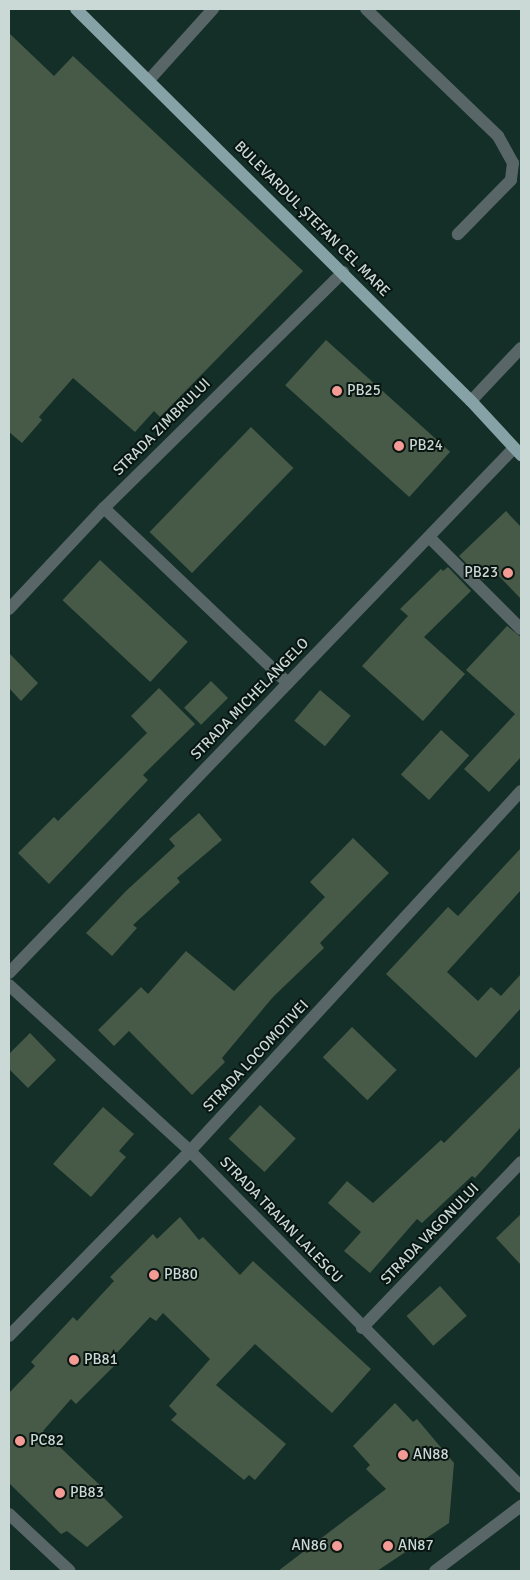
<!DOCTYPE html>
<meta charset="utf-8">
<style>
body{margin:0}
#map{position:relative;width:530px;height:1580px;overflow:hidden;background:#142f28;font-family:Signika,sans-serif}
div>[style]{position:absolute}
[style*='--x']{left:calc(var(--x)*1px);top:calc(var(--y)*1px);width:calc(var(--w)*1px);rotate:calc(var(--a)*1deg)}
.building>*{inset:0;background:#475947;transform-origin:0 0}
.street>*{height:12px;margin:-6px;padding:0 6px;transform-origin:6px;border-radius:6px;background:#596668}
.primary>*{height:12px;margin:-6px;padding:0 6px;transform-origin:6px;border-radius:6px;background:#87a2a6}
.dots>*{width:14px;height:14px;translate:-50% -50%;box-sizing:border-box;border:2px solid #091511;border-radius:50%}
span{translate:-50% -50%;white-space:nowrap;text-align:center;line-height:1.15;-webkit-text-stroke:4px #091511;paint-order:stroke}
.street-label{font-size:15px;color:#cad9d5}
.poi-label{font-size:15px;color:#cad9d5}
.left{translate:0 -50%;text-align:left}
.right{translate:-100% -50%;text-align:right}
.frame{position:absolute;inset:0;border:10px solid #cad9d5;pointer-events:none}
</style>
<div id="map">
<div class="building">
<i style="clip-path:polygon(9px 33px,54px 76px,73px 56px,303px 271px,160px 417px,154px 411px,135px 432px,73px 378px,39px 417px,42px 420px,22px 443px,9px 432px)"></i>
<i style="left:326px;top:340px;width:167px;height:61px;rotate:42deg"></i>
<i style="left:251px;top:427px;width:59px;height:146px;rotate:44deg"></i>
<i style="clip-path:polygon(506px 511px,521px 527px,521px 599px,493px 570px,483px 580px,459px 556px)"></i>
<i style="left:100px;top:560px;width:120px;height:55px;rotate:43deg"></i>
<i style="clip-path:polygon(448px 567px,471px 591px,424px 637px,465px 674px,423px 721px,362px 666px,408px 616px,400px 609px,441px 569px,443px 571px)"></i>
<i style="clip-path:polygon(507px 626px,521px 637px,521px 757px,489px 792px,464px 769px,515px 714px,466px 670px)"></i>
<i style="clip-path:polygon(9px 653px,38px 683px,21px 701px,9px 688px)"></i>
<i style="left:211px;top:681px;width:24px;height:38px;rotate:45deg"></i>
<i style="clip-path:polygon(159px 688px,195px 724px,143px 775px,148px 780px,49px 884px,18px 853px,54px 817px,58px 821px,147px 733px,131px 716px)"></i>
<i style="left:320px;top:690px;width:40px;height:40px;rotate:40deg"></i>
<i style="left:441px;top:730px;width:38px;height:60px;rotate:42deg"></i>
<i style="clip-path:polygon(199px 813px,222px 840px,177px 878px,180px 882px,133px 925px,137px 928px,112px 956px,86px 933px,126px 891px,175px 846px,169px 839px)"></i>
<i style="clip-path:polygon(353px 838px,389px 873px,320px 943px,324px 948px,273px 997px,222px 1058px,225px 1062px,192px 1095px,129px 1031px,114px 1046px,98px 1030px,141px 987px,148px 994px,186px 951px,234px 991px,325px 897px,310px 882px)"></i>
<i style="clip-path:polygon(521px 848px,521px 890px,447px 972px,478px 1001px,491px 987px,501px 996px,521px 974px,521px 1008px,476px 1058px,386px 974px,448px 907px,458px 916px)"></i>
<i style="left:352px;top:1027px;width:62px;height:42px;rotate:44deg"></i>
<i style="clip-path:polygon(30px 1033px,56px 1060px,28px 1088px,9px 1069px,9px 1054px)"></i>
<i style="clip-path:polygon(521px 1066px,521px 1127px,475px 1178px,472px 1176px,422px 1223px,417px 1219px,370px 1273px,344px 1251px,361px 1232px,328px 1203px,347px 1181px,373px 1203px,441px 1140px,444px 1143px)"></i>
<i style="left:260px;top:1105px;width:49px;height:46px;rotate:43deg"></i>
<i style="clip-path:polygon(103px 1107px,134px 1134px,119px 1151px,126px 1157px,91px 1197px,53px 1164px)"></i>
<i style="clip-path:polygon(521px 1214px,521px 1265px,496px 1238px)"></i>
<i style="clip-path:polygon(180px 1217px,199px 1240px,203px 1237px,240px 1275px,253px 1261px,371px 1369px,332px 1413px,255px 1344px,216px 1385px,286px 1444px,255px 1480px,249px 1475px,244px 1480px,171px 1420px,177px 1414px,169px 1406px,210px 1359px,163px 1313px,156px 1321px,150px 1317px,113px 1357px,118px 1362px,76px 1404px,71px 1399px,43px 1431px,105px 1490px,100px 1494px,123px 1517px,87px 1547px,67px 1531px,61px 1534px,9px 1483px,9px 1393px,35px 1366px,31px 1362px,73px 1317px,77px 1321px,114px 1281px,110px 1277px,153px 1234px,157px 1239px)"></i>
<i style="left:440px;top:1286px;width:40px;height:45px;rotate:48deg"></i>
<i style="clip-path:polygon(395px 1403px,413px 1422px,417px 1419px,454px 1463px,449px 1523px,377px 1571px,278px 1571px,386px 1489px,366px 1469px,370px 1465px,353px 1446px)"></i>
</div>
<div class="street">
<i style="--x:366;--y:9;--w:183;--a:43.9"></i>
<i style="--x:498;--y:136;--w:31;--a:61"></i>
<i style="--x:513;--y:163;--w:17;--a:97"></i>
<i style="--x:511;--y:180;--w:76;--a:134.5"></i>
<i style="--x:149;--y:80;--w:96;--a:-48"></i>
<i style="--x:471;--y:401;--w:73;--a:-46.7"></i>
<i style="--x:104;--y:508;--w:254;--a:43.6"></i>
<i style="--x:429;--y:537;--w:130;--a:45"></i>
<i style="--x:9;--y:609;--w:139;--a:-46.8"></i>
<i style="--x:104;--y:508;--w:336;--a:-44.6"></i>
<i style="--x:9;--y:973;--w:728;--a:-46.11"></i>
<i style="--x:9;--y:985;--w:246;--a:42.5"></i>
<i style="--x:190;--y:1151;--w:472;--a:45.4"></i>
<i style="--x:362;--y:1328;--w:230;--a:-46.2"></i>
<i style="--x:9;--y:1336;--w:259;--a:-45.6"></i>
<i style="--x:190;--y:1151;--w:489;--a:-47.4"></i>
<i style="--x:9;--y:1514;--w:83;--a:43.1"></i>
<i style="--x:435;--y:1571;--w:108;--a:-37.1"></i>
</div>
<div class="primary">
<i style="--x:76;--y:9;--w:556;--a:44.78"></i>
<i style="--x:471;--y:401;--w:74;--a:47.2"></i>
</div>
<div class="dots">
<i style="left:337px;top:391px;background:#f59b96"></i>
<i style="left:399px;top:446px;background:#f59b96"></i>
<i style="left:508px;top:573px;background:#f59b96"></i>
<i style="left:154px;top:1275px;background:#f59b96"></i>
<i style="left:74px;top:1360px;background:#f59b96"></i>
<i style="left:20px;top:1441px;background:#f59b96"></i>
<i style="left:403px;top:1455px;background:#f59b96"></i>
<i style="left:60px;top:1493px;background:#f59b96"></i>
<i style="left:337px;top:1546px;background:#f59b96"></i>
<i style="left:388px;top:1546px;background:#f59b96"></i>
</div>
<div class="street-label">
<span style="left:312px;top:219px;rotate:45deg">BULEVARDUL ȘTEFAN CEL MARE</span>
<span style="left:162px;top:427px;rotate:-45deg">STRADA ZIMBRULUI</span>
<span style="left:250px;top:699px;rotate:-46deg">STRADA MICHELANGELO</span>
<span style="left:256px;top:1056px;rotate:-47deg">STRADA LOCOMOTIVEI</span>
<span style="left:281px;top:1220px;rotate:46deg">STRADA TRAIAN LALESCU</span>
<span style="left:430px;top:1234px;rotate:-46deg">STRADA VAGONULUI</span>
</div>
<div class="poi-label">
<span class="left" style="left:347px;top:391px">PB25</span>
<span class="left" style="left:409px;top:446px">PB24</span>
<span class="right" style="left:498px;top:573px">PB23</span>
<span class="left" style="left:164px;top:1275px">PB80</span>
<span class="left" style="left:84px;top:1360px">PB81</span>
<span class="left" style="left:30px;top:1441px">PC82</span>
<span class="left" style="left:413px;top:1455px">AN88</span>
<span class="left" style="left:70px;top:1493px">PB83</span>
<span class="right" style="left:327px;top:1546px">AN86</span>
<span class="left" style="left:398px;top:1546px">AN87</span>
</div>
<div class="frame"></div>
</div>
